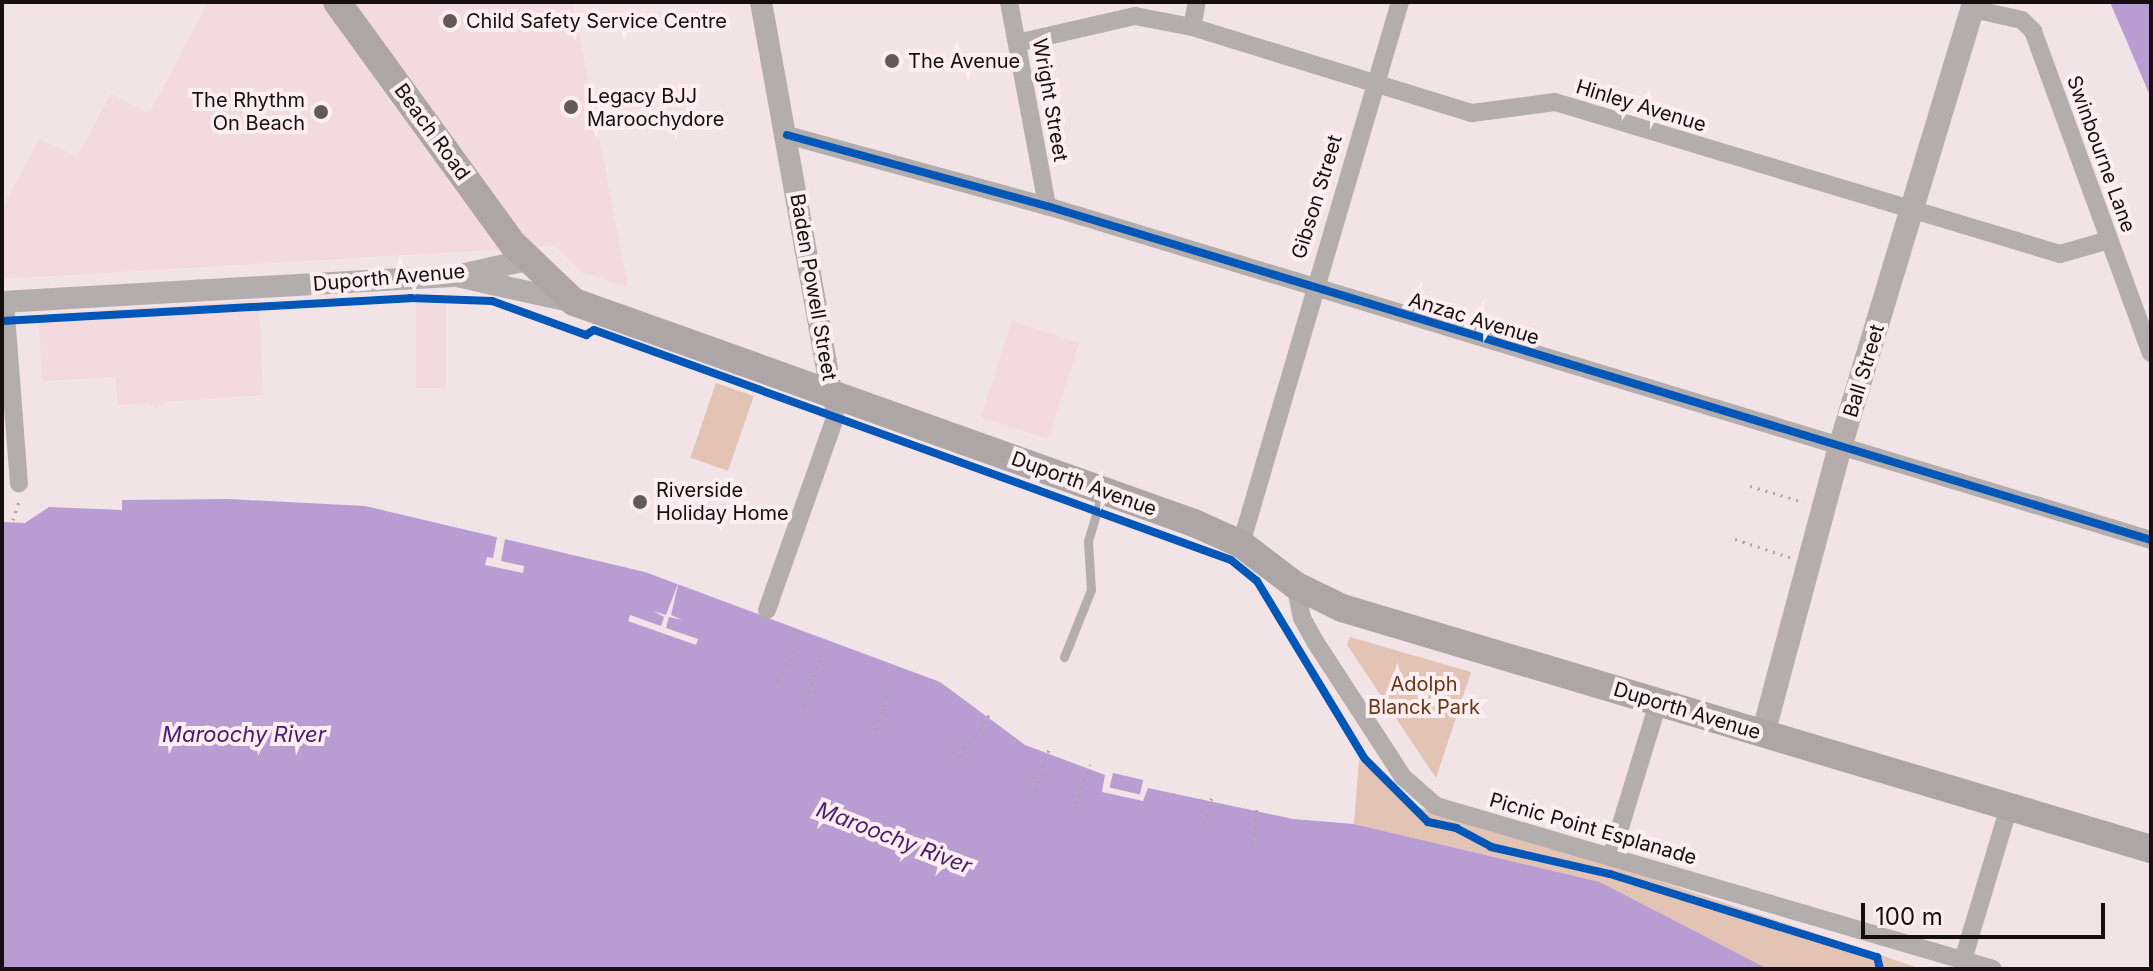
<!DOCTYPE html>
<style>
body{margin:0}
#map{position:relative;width:2153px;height:971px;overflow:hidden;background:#f2e3e7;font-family:Inter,sans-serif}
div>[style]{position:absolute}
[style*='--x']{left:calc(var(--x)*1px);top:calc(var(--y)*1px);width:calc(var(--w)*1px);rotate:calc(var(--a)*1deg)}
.built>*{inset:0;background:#f3d9e0;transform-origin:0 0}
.green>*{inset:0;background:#e3c3b4;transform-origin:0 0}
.water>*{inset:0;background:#b99cd1;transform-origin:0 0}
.pier>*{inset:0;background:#f2e3e7}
.path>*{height:3px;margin-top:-1.5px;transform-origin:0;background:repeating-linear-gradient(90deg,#aca5a6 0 2px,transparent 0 8px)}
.service>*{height:9px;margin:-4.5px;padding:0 4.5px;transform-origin:4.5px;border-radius:4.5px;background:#b4adad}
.minor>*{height:18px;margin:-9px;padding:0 9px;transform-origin:9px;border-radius:9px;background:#b4adad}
.tertiary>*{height:22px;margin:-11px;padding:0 11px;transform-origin:11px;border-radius:11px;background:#b4adad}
.secondary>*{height:24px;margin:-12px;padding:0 12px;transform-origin:12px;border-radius:12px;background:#b5acac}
.primary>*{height:28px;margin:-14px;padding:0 14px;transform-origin:14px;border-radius:14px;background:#aea6a6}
.cycleway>*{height:8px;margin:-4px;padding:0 4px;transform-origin:4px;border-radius:4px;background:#0057b8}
.dots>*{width:22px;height:22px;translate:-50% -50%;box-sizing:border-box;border:4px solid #feeef2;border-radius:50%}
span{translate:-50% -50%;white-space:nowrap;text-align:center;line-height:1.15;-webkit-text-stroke:8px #feeef2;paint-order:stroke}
.poi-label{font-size:20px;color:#160e10}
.left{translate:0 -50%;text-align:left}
.right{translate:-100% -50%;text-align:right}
.street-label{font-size:20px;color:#160e10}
.park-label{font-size:20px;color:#683711}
.water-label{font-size:22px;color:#4b1972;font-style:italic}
.frame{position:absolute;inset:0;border:4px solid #160e10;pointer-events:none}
.scale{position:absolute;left:1861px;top:903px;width:244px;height:36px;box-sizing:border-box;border:4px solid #160e10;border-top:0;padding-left:10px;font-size:24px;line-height:28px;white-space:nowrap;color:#160e10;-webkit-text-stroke:6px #feeef2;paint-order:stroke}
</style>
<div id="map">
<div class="built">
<i style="clip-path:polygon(208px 2px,573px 2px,628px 287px,581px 272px,555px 246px,2px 279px,2px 209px,39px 139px,77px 157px,111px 94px,149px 114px)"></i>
<i style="clip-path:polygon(259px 300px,263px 395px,164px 402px,156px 409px,149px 403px,118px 405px,115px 377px,42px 381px,39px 322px,48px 314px)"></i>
<i style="left:416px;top:301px;width:30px;height:87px"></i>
<i style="left:1012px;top:321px;width:71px;height:101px;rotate:18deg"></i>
</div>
<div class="green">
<i style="left:716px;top:383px;width:40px;height:79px;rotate:19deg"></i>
<i style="clip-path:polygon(1350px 637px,1471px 672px,1436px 778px,1347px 645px)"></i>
<i style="clip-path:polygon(1359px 760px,1411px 805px,1602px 862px,1922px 969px,1768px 969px,1600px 882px,1354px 824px)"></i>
</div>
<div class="water">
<i style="clip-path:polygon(2110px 2px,2151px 2px,2151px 98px)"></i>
<i style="clip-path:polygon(229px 499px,365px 506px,645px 572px,940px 682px,1025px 745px,1105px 775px,1102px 792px,1143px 801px,1148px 788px,1293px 819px,1354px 824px,1600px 882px,1768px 969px,2px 969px,2px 522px,25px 523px,49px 507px,122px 510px,122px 500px)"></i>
<i style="left:1113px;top:773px;width:31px;height:15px;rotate:13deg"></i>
</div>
<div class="pier">
<i style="clip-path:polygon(498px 532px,506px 534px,501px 561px,524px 566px,523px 573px,485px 565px,487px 557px,493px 558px)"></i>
<i style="clip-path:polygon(679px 581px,671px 615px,683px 620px,669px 617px,666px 628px,698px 639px,696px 645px,628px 621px,630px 615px,661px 626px,664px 617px,653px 611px,666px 615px)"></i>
</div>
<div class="path">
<i style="--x:1750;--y:486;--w:56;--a:16.5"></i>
<i style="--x:13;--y:520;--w:22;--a:-72"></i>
<i style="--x:1735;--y:539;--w:60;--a:18.4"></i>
<i style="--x:778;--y:681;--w:38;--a:-61"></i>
<i style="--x:804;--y:707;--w:52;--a:-72.3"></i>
<i style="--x:876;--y:729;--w:54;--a:-70.6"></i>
<i style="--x:953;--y:751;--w:9;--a:36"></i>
<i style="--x:960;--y:756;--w:50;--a:-54.7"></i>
<i style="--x:1035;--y:790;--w:43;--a:-71.1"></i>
<i style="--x:1076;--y:803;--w:41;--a:-70.3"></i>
<i style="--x:1204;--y:823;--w:28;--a:-73"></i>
<i style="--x:1253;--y:843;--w:36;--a:-84"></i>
</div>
<div class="service">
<i style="--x:1064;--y:657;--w:72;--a:-68.1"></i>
<i style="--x:1091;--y:590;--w:49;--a:-93.5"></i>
<i style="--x:1088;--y:541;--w:49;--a:-73.4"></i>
</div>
<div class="minor">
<i style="--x:1009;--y:2;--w:208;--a:79.4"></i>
<i style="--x:1973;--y:9;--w:50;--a:12.7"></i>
<i style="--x:2022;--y:20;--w:16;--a:45"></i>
<i style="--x:2033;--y:31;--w:343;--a:69.9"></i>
<i style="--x:1192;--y:27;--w:25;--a:-79"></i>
<i style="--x:1017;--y:43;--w:121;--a:-12.9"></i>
<i style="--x:1135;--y:16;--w:58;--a:10.9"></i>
<i style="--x:1192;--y:27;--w:293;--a:17.1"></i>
<i style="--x:1472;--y:113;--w:84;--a:-7.5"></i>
<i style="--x:1555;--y:102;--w:527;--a:16.75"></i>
<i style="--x:2060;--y:254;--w:51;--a:-15.9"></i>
<i style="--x:787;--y:135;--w:270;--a:15.3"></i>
<i style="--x:1047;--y:206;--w:1153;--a:16.83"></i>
<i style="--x:5;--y:302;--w:182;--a:85.6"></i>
<i style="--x:1241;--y:544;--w:565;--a:-73.65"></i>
<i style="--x:1295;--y:585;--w:34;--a:78"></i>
<i style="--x:1302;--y:618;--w:29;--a:61"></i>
<i style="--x:1316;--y:643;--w:160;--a:57"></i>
<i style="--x:1403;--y:777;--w:44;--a:41.3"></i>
<i style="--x:1436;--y:806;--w:580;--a:16.31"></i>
<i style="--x:767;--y:610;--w:204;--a:-70.5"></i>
<i style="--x:835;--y:418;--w:23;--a:-97"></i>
<i style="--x:1611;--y:857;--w:161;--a:-73"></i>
<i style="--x:1963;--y:960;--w:160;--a:-73.3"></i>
</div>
<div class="tertiary">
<i style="--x:761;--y:2;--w:399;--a:79.8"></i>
<i style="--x:461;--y:277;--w:116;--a:12.5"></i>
<i style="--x:2;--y:302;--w:455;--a:-3.3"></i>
<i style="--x:456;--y:276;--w:73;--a:-12.7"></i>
</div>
<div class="secondary">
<i style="--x:1763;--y:734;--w:297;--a:-75"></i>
<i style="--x:1840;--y:447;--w:465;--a:-73.2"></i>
</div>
<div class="primary">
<i style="--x:337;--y:2;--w:299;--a:54"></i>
<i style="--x:513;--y:244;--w:84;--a:43.6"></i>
<i style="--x:574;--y:302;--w:658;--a:19.62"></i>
<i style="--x:1194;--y:523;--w:51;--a:24.1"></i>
<i style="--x:1241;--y:544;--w:68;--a:37.2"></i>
<i style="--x:1295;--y:585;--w:52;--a:26.1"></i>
<i style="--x:1342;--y:608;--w:844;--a:16.59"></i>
</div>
<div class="cycleway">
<i style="--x:787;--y:135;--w:270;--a:15.3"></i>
<i style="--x:1047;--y:206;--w:1153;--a:16.83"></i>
<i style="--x:2;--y:321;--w:409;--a:-3.2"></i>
<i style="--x:410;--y:298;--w:82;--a:2.1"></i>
<i style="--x:492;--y:301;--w:100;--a:19.9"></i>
<i style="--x:586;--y:335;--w:9;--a:-32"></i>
<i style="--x:594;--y:330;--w:677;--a:19.85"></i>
<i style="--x:1231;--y:560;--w:33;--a:39"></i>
<i style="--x:1257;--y:581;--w:208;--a:58.8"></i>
<i style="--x:1365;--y:759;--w:89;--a:45"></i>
<i style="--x:1428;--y:822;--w:29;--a:12"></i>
<i style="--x:1456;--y:828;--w:40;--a:28"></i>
<i style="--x:1491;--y:847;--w:122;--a:12.8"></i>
<i style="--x:1610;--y:874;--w:280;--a:17.3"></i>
<i style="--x:1877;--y:957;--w:12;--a:76"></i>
</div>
<div class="dots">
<i style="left:450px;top:21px;background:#63595b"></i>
<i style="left:892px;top:61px;background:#63595b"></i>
<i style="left:571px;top:107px;background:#63595b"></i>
<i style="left:321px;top:112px;background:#63595b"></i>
<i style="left:640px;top:502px;background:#63595b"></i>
</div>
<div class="poi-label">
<span class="left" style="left:466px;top:21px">Child Safety Service Centre</span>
<span class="left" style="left:908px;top:61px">The Avenue</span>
<span class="left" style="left:587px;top:108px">Legacy BJJ<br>Maroochydore</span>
<span class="right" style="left:305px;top:112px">The Rhythm<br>On Beach</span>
<span class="left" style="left:656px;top:502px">Riverside<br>Holiday Home</span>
</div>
<div class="street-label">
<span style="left:1050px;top:100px;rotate:80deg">Wright Street</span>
<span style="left:1641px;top:106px;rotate:17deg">Hinley Avenue</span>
<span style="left:432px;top:132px;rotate:54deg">Beach Road</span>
<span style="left:2101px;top:154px;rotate:70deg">Swinbourne Lane</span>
<span style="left:1317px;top:197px;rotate:-73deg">Gibson Street</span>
<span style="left:389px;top:278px;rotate:-5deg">Duporth Avenue</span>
<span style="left:813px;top:287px;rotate:80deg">Baden Powell Street</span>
<span style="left:1474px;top:319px;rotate:17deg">Anzac Avenue</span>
<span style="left:1864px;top:371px;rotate:-73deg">Ball Street</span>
<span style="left:1084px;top:484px;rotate:20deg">Duporth Avenue</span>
<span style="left:1687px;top:711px;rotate:17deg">Duporth Avenue</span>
<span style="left:1593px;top:829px;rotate:16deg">Picnic Point Esplanade</span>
</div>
<div class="park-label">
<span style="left:1424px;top:696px">Adolph<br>Blanck Park</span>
</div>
<div class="water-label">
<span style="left:244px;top:735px">Maroochy River</span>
<span style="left:894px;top:838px;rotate:21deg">Maroochy River</span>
</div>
<div class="frame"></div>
<div class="scale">100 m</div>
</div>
